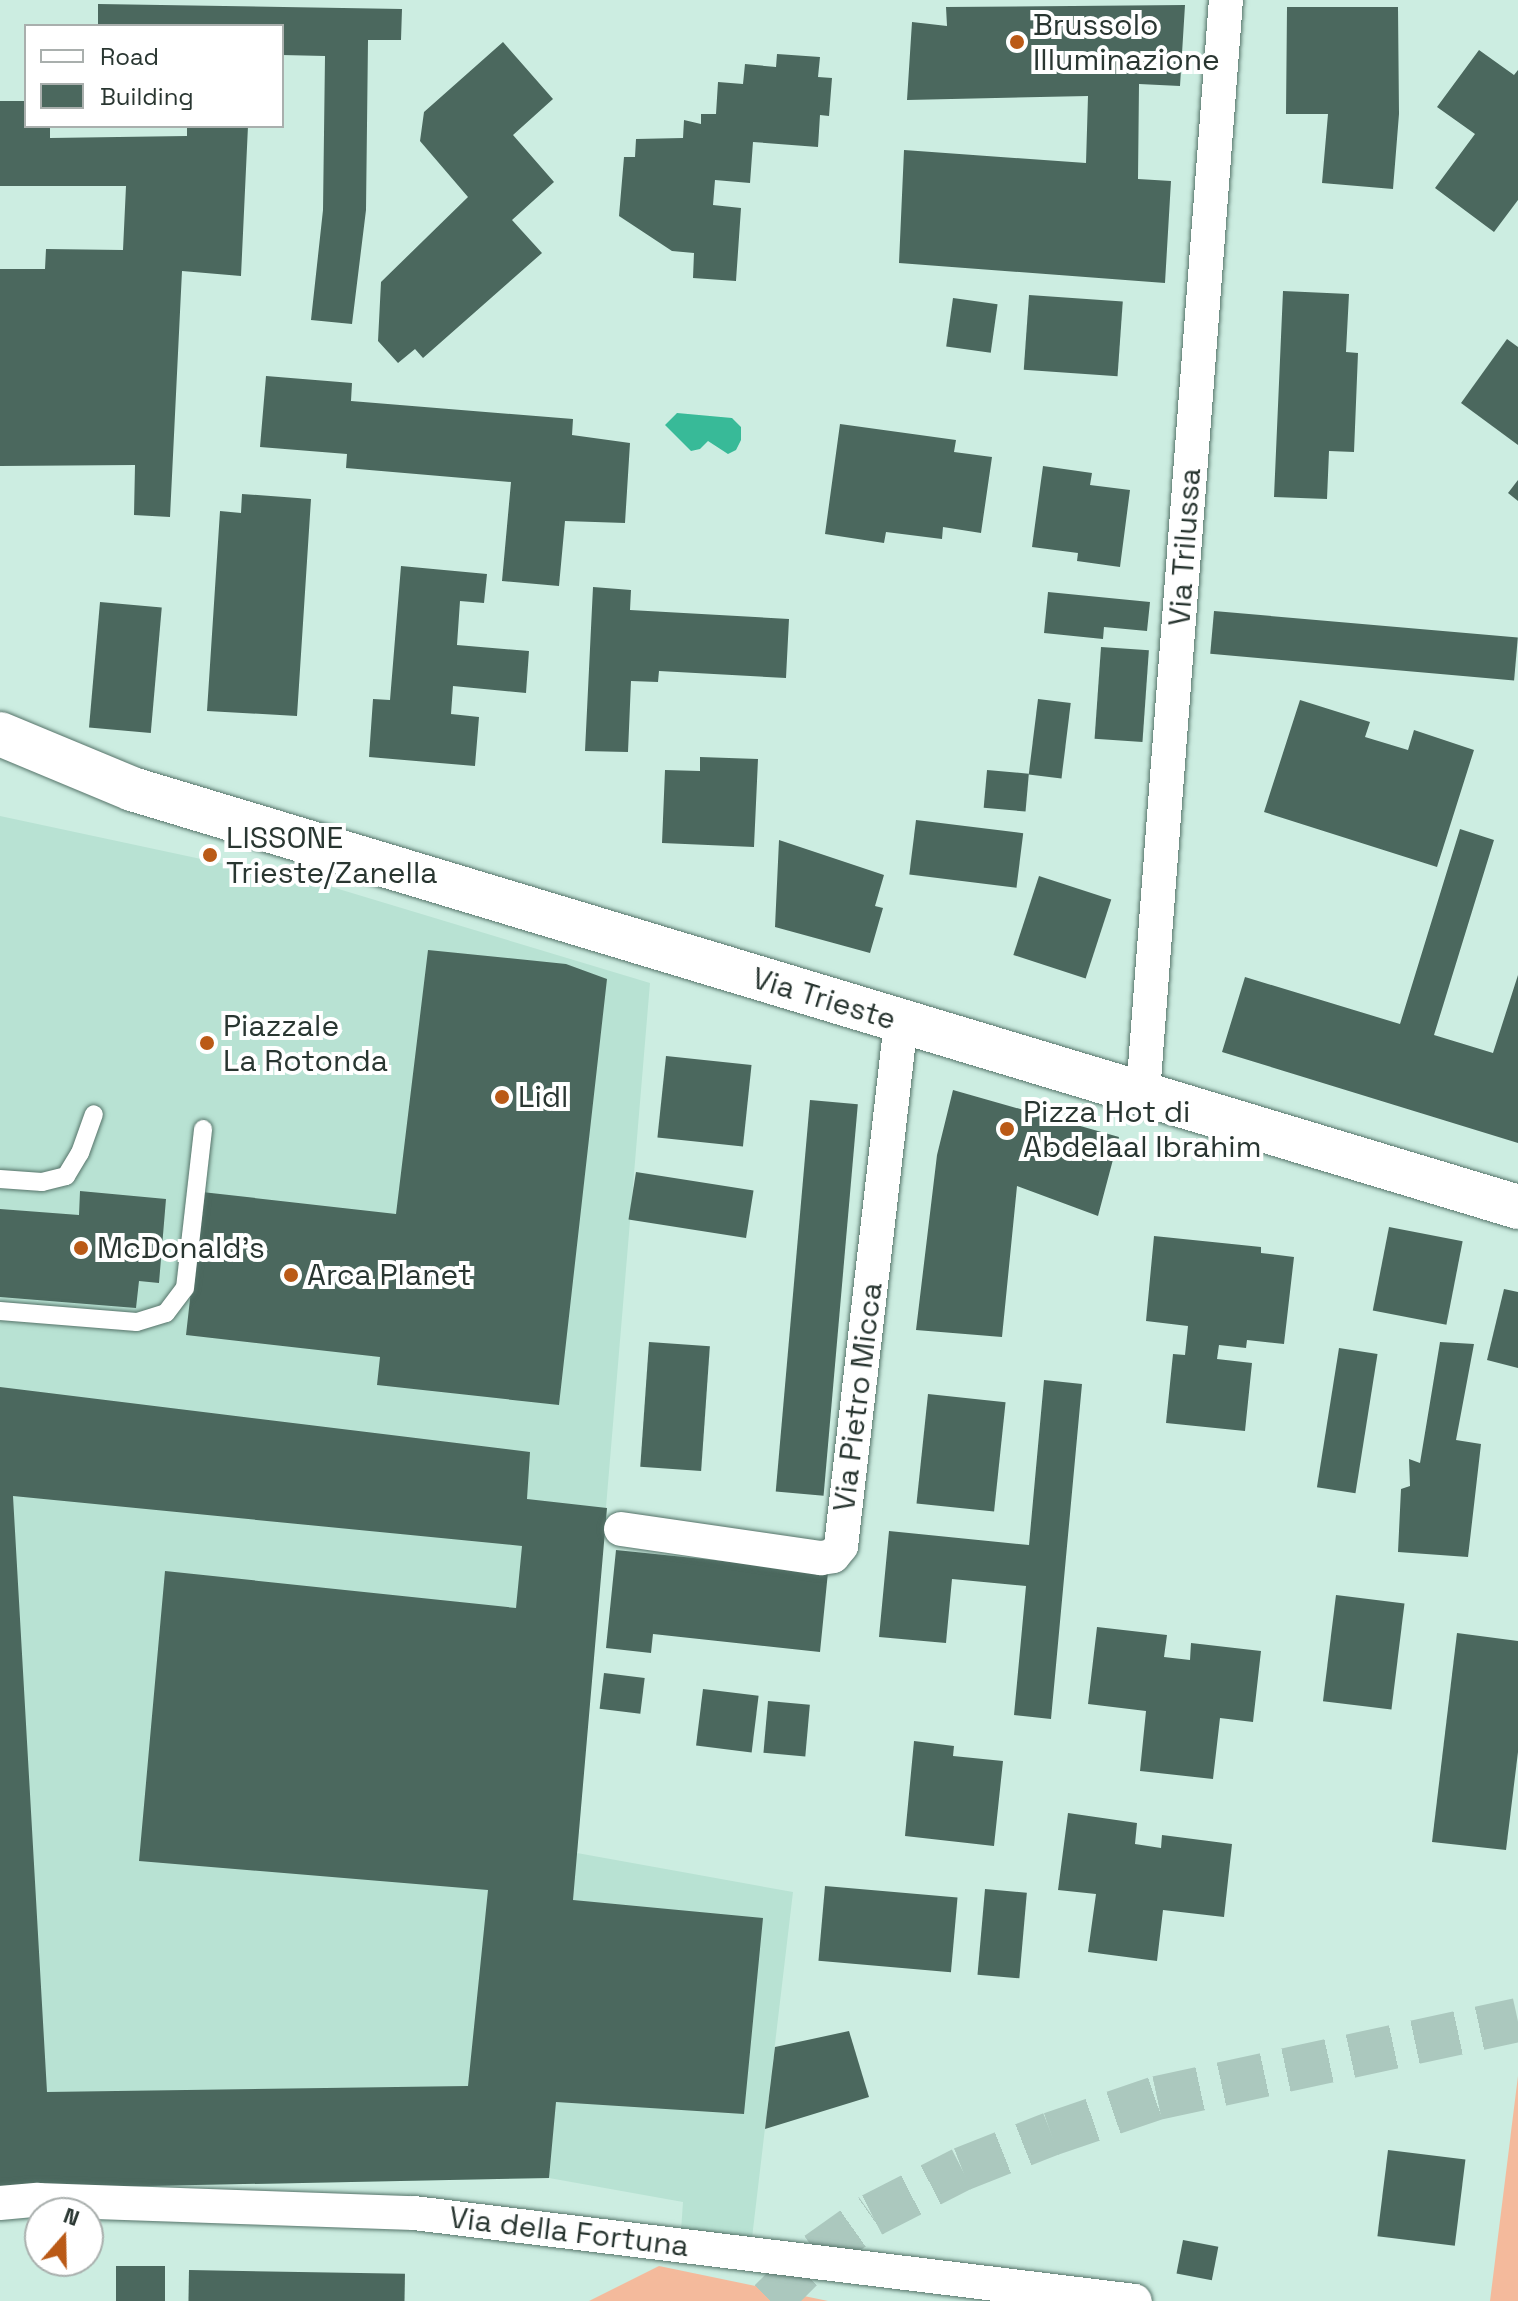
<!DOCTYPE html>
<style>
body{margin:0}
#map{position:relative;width:1518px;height:2301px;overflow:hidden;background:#ccede1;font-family:"Space Grotesk",sans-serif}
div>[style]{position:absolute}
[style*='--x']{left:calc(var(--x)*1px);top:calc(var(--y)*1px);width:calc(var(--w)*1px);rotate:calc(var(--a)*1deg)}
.built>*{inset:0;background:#b8e2d3}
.green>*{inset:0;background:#f4ba9c}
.water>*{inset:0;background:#38ba98}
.building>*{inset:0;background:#4b685e;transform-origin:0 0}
.secondary-tunnel>*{height:44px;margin-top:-22px;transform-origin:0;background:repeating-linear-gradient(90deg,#abc8be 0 44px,transparent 0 66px)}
.roads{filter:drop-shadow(0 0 2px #557369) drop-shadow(0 0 2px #557369)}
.lane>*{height:18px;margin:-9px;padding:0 9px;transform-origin:9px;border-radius:9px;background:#fff}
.street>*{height:34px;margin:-17px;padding:0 17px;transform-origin:17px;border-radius:17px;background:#fff}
.secondary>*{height:44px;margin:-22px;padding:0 22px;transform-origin:22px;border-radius:22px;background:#fff}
.dots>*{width:22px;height:22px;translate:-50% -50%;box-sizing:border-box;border:4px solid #fff;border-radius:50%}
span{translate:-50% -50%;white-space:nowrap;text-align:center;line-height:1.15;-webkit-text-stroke:8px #fff;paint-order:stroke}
.poi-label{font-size:30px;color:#293631}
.left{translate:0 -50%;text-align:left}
.street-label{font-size:30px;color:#293631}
.legend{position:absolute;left:24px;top:24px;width:260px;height:104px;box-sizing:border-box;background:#fff;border:2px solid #a9afad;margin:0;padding:10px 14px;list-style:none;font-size:24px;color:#293631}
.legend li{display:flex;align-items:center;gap:16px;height:40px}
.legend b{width:40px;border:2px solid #a9afad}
.north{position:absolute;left:24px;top:2197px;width:80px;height:80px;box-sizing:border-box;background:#fff;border:2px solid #a9afad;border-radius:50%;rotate:20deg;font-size:22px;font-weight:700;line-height:32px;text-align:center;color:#293631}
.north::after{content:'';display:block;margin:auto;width:28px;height:36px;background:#ba5a17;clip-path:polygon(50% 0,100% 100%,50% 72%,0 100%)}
</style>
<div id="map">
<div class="built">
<i style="clip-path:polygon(0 816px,332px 887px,650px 983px,577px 1853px,793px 1892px,752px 2238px,681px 2231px,683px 2202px,549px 2178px,0 2189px)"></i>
</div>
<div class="green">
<i style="clip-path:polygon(1518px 2076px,1518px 2301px,1490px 2301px)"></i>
<i style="clip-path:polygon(659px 2266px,828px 2301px,589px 2301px)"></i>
</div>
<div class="water">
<i style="clip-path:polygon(677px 413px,732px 418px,741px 427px,741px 440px,736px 450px,728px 454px,708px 441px,700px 449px,691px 451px,665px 425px)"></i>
</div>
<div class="building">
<i style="clip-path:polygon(98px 4px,402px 9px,401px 40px,368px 40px,366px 210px,352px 324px,311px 320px,323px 210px,325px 56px,282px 55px,282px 26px,98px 26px)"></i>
<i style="clip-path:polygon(1185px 5px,1180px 86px,1139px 84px,1138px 179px,1171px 181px,1165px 283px,899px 263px,904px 150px,1086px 163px,1088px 96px,907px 100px,912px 22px,947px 26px,946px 7px)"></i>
<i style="clip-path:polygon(1287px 7px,1398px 7px,1399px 114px,1393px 189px,1322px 183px,1328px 114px,1286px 114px)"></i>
<i style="clip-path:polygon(503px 42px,553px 99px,513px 135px,554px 182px,512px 220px,542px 253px,423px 358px,415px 349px,398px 363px,378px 341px,381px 282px,468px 197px,420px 141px,424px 112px)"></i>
<i style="clip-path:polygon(1479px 50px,1514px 75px,1518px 70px,1518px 200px,1494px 232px,1435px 188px,1475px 134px,1437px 107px)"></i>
<i style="clip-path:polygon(777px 54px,820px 57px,818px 77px,832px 78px,829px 116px,820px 115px,818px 147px,753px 142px,750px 183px,715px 180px,713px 205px,741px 208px,736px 281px,693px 278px,694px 253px,672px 251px,619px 216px,624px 157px,635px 157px,636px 139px,683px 138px,684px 120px,701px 124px,701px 114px,716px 114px,718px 82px,743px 84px,745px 64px,776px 67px)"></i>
<i style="clip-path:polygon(0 101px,26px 101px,26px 126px,50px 126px,50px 138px,187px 136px,187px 126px,248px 126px,241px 276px,182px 271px,170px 517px,134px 515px,135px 465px,0 466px,0 269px,45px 269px,46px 249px,123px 250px,126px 186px,0 186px)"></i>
<i style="clip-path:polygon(1283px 291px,1349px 294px,1346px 352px,1358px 353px,1354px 452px,1329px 451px,1327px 499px,1274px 497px)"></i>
<i style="left:1029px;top:295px;width:94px;height:75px;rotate:4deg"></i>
<i style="left:953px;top:298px;width:45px;height:49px;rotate:8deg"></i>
<i style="clip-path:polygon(1507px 339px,1518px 347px,1518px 445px,1461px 403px)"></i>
<i style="clip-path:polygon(266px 376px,352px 383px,351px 401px,573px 419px,572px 435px,630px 443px,625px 523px,565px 521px,559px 586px,502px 581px,511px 482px,346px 468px,347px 454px,260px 447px)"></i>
<i style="clip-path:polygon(840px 424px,956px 440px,954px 452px,992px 457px,981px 533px,943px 527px,942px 539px,886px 532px,884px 543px,825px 534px)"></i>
<i style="clip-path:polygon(1043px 466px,1092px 473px,1090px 485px,1130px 490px,1120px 567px,1077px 561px,1078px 553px,1032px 547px)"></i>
<i style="clip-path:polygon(1518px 480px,1518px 501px,1508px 493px)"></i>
<i style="clip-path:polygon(242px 494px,311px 499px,297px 716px,207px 711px,220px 511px,241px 513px)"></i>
<i style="clip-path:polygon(401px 566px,487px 574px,484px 603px,460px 601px,457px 645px,529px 651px,526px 693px,453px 686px,451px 714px,479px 717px,475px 766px,369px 757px,373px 699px,390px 700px)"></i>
<i style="clip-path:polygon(593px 587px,631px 590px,630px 610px,789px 619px,786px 678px,659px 671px,658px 682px,631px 681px,628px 752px,585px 751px)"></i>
<i style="clip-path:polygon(1048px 592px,1150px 602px,1147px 631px,1104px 627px,1103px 639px,1044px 633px)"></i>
<i style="left:100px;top:602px;width:62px;height:126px;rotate:5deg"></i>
<i style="left:1214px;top:611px;width:305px;height:43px;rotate:5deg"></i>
<i style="left:1101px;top:647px;width:48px;height:92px;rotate:4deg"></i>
<i style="left:1038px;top:699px;width:33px;height:76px;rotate:7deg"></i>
<i style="clip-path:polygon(1300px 700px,1370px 722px,1365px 737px,1408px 750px,1414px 730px,1474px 750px,1437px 867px,1264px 812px)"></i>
<i style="clip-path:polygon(700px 757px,758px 759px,754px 847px,662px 843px,665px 770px,700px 771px)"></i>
<i style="left:987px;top:770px;width:42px;height:38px;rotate:5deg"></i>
<i style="left:916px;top:820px;width:108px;height:55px;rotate:7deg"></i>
<i style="clip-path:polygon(1460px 829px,1494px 840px,1434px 1035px,1493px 1053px,1518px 975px,1518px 1143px,1222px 1052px,1245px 977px,1400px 1024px)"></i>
<i style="clip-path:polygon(779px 840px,884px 875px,875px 906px,883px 908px,870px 953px,775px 927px)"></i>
<i style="left:1039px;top:876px;width:76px;height:83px;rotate:18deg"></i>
<i style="clip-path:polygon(428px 950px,566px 964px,607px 979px,559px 1405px,377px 1385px,380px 1357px,186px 1335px,202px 1192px,396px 1214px)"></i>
<i style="left:666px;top:1056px;width:86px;height:82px;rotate:6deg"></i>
<i style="clip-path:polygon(953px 1090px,1119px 1137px,1098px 1216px,1017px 1186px,1002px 1337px,916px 1330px,937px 1155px)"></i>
<i style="left:810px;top:1100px;width:48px;height:393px;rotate:5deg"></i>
<i style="left:636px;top:1172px;width:119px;height:48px;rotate:9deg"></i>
<i style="clip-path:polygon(80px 1191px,166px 1199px,159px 1283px,139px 1281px,136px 1308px,0 1297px,0 1209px,79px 1215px)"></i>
<i style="left:1389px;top:1227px;width:75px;height:85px;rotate:11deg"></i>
<i style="clip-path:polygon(1154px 1236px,1261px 1247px,1261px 1253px,1294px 1257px,1284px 1344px,1247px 1340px,1246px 1348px,1219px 1345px,1217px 1359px,1252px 1363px,1245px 1431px,1166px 1423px,1173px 1354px,1185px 1355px,1188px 1326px,1146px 1321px)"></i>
<i style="clip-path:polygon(1504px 1289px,1518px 1292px,1518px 1368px,1487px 1360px)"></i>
<i style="left:649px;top:1342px;width:61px;height:125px;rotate:4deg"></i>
<i style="clip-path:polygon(1440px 1342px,1474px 1344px,1456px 1440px,1481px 1444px,1468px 1557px,1398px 1552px,1401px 1489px,1410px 1486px,1409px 1459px,1420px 1463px)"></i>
<i style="left:1339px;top:1348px;width:39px;height:141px;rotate:9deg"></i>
<i style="clip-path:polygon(1044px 1380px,1082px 1384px,1051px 1719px,1014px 1715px,1026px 1586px,952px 1579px,946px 1643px,879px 1637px,889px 1531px,1029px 1545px)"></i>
<i style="clip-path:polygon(evenodd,0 1387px,530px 1452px,527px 1499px,607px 1508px,573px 1900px,763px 1918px,744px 2114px,556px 2102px,549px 2178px,0 2189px,0 1387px,13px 1496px,522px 1546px,516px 1608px,165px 1571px,139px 1861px,488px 1890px,468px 2086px,47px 2092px,13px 1496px)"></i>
<i style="left:928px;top:1394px;width:78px;height:110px;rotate:6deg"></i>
<i style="clip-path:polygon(616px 1550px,828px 1572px,820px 1652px,653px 1634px,651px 1653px,606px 1648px)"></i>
<i style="left:1336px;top:1595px;width:69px;height:107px;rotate:7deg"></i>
<i style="clip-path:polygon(1097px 1627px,1167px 1635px,1164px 1657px,1190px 1660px,1191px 1643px,1261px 1651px,1253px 1722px,1220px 1718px,1213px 1779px,1140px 1771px,1146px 1711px,1088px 1704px)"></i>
<i style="clip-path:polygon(1457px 1633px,1518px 1641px,1518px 1752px,1506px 1850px,1432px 1842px)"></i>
<i style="left:604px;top:1673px;width:41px;height:36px;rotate:7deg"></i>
<i style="left:703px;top:1689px;width:56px;height:57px;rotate:7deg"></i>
<i style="left:768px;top:1701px;width:42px;height:52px;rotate:5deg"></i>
<i style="clip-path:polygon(914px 1741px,954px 1746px,953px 1756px,1003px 1761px,994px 1846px,905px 1836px)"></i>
<i style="clip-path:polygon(1068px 1813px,1137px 1823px,1135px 1844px,1161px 1848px,1162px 1835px,1232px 1844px,1224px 1917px,1163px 1910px,1157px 1961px,1088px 1952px,1096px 1894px,1058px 1890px)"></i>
<i style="left:825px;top:1886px;width:133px;height:75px;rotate:5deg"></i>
<i style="left:985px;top:1889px;width:42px;height:86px;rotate:5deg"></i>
<i style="clip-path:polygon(849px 2031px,869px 2097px,765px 2129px,775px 2047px)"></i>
<i style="left:1388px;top:2150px;width:78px;height:87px;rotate:7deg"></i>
<i style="left:1183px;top:2240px;width:36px;height:34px;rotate:11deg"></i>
<i style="left:116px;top:2266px;width:49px;height:35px"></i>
<i style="left:189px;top:2270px;width:216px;height:31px;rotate:1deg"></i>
</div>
<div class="secondary-tunnel">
<i style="--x:770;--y:2301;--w:66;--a:-45"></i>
<i style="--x:817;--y:2254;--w:67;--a:-35.3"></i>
<i style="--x:872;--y:2215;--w:101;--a:-27.1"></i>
<i style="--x:962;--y:2169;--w:96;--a:-21.5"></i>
<i style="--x:1051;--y:2134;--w:112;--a:-18.8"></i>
<i style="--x:1157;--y:2098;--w:369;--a:-12.2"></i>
</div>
<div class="roads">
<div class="lane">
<i style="--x:0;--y:1179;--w:42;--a:4.1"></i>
<i style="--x:42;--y:1182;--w:25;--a:-14"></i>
<i style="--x:66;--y:1176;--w:27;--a:-59"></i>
<i style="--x:80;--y:1153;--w:41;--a:-70.3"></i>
<i style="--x:0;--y:1311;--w:137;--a:4.6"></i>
<i style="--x:137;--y:1322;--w:30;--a:-17"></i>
<i style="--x:166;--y:1313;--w:31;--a:-53"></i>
<i style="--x:185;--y:1288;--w:160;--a:-83.5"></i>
</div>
<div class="street">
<i style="--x:1143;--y:1093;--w:1096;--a:-85.66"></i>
<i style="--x:621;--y:1529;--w:202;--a:8.3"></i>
<i style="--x:821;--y:1558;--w:12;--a:-9"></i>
<i style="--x:833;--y:1556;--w:13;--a:-51"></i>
<i style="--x:841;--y:1546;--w:527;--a:-83.47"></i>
<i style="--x:0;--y:2203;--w:38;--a:-5"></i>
<i style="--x:38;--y:2200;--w:376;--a:2"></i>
<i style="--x:414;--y:2213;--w:726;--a:6.96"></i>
</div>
<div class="secondary">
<i style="--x:0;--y:734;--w:143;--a:22.6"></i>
<i style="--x:132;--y:789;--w:1448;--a:16.78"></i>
</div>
</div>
<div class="dots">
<i style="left:1017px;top:42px;background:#ba5a17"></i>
<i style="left:210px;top:855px;background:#ba5a17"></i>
<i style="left:207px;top:1043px;background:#ba5a17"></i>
<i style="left:502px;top:1097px;background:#ba5a17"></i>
<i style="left:1007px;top:1129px;background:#ba5a17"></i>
<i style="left:81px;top:1248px;background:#ba5a17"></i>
<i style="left:291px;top:1275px;background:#ba5a17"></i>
</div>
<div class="poi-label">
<span class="left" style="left:1033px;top:42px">Brussolo<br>Illuminazione</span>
<span class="left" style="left:226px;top:855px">LISSONE<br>Trieste/Zanella</span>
<span class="left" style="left:223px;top:1043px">Piazzale<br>La Rotonda</span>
<span class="left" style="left:518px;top:1097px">Lidl</span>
<span class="left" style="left:1023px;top:1129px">Pizza Hot di<br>Abdelaal Ibrahim</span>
<span class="left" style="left:97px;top:1248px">McDonald's</span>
<span class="left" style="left:307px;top:1275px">Arca Planet</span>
</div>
<div class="street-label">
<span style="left:1185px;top:547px;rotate:-86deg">Via Trilussa</span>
<span style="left:824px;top:999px;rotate:17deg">Via Trieste</span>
<span style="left:858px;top:1397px;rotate:-83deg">Via Pietro Micca</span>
<span style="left:569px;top:2232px;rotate:7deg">Via della Fortuna</span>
</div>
<ul class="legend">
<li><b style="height:10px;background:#fff"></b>Road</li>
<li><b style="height:22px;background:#4b685e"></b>Building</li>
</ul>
<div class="north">N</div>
</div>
